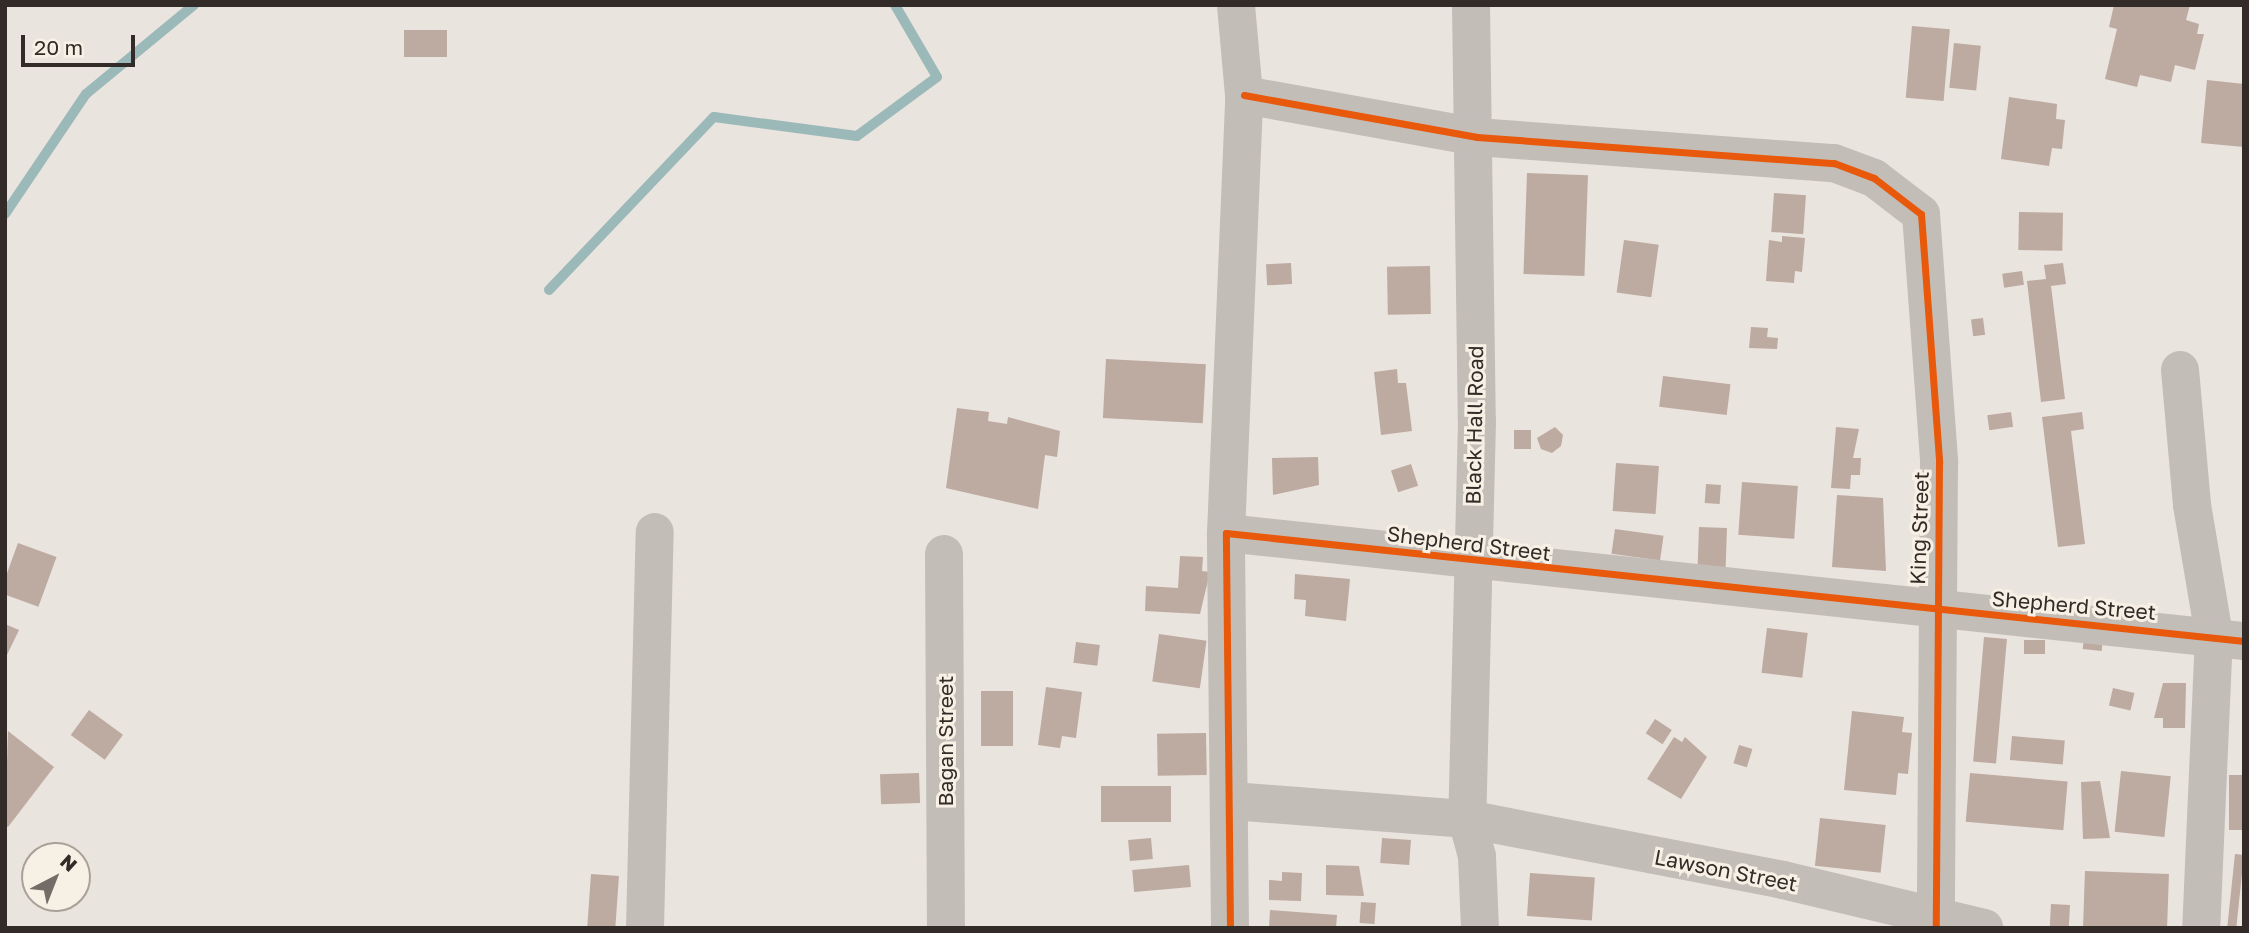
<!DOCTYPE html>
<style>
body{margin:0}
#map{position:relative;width:2249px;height:933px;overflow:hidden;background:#eae4de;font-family:"Golos Text",sans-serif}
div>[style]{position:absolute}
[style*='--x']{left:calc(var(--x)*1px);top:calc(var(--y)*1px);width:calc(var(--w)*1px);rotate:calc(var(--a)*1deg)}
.stream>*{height:10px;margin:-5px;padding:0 5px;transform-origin:5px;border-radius:5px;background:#9cb9ba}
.building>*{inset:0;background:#bdaaa1;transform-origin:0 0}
.minor>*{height:38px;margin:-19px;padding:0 19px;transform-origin:19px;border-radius:19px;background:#c3bdb8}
.cycleway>*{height:7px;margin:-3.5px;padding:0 3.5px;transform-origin:3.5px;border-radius:3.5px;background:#e8590c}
span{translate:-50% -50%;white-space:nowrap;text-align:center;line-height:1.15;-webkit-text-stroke:6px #f7f0e5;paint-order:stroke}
.street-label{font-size:21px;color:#332b27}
.frame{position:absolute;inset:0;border:7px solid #332b27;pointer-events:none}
.north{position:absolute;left:21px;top:842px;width:70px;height:70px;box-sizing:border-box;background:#f7f0e5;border:2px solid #a9a199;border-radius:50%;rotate:42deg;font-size:19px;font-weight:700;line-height:28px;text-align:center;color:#332b27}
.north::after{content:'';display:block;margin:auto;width:24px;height:32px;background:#736c67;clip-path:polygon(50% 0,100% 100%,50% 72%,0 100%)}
.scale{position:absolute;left:21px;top:35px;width:114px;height:32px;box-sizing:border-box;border:4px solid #332b27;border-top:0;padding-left:9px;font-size:21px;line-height:24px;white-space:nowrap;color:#332b27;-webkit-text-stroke:5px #f7f0e5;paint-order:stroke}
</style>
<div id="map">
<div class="stream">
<i style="--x:5;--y:214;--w:145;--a:-56"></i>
<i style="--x:86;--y:94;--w:140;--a:-39.5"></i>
<i style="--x:549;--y:290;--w:239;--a:-46.4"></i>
<i style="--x:714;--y:117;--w:144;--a:7.6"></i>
<i style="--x:857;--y:136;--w:99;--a:-36.4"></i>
<i style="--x:937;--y:77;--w:83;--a:-120.3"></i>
</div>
<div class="building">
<i style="clip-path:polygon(2114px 5px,2190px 5px,2186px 20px,2199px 24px,2197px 34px,2204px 34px,2195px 70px,2175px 65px,2171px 82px,2140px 75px,2137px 87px,2105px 79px,2117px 29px,2109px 27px)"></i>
<i style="left:1912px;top:26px;width:38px;height:72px;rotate:5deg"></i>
<i style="left:404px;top:30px;width:43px;height:27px"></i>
<i style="left:1954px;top:43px;width:27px;height:45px;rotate:6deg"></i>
<i style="clip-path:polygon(2207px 80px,2244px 84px,2244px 147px,2201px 143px)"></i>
<i style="clip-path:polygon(2009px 97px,2057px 104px,2056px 119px,2065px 120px,2062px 149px,2052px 148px,2049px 166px,2001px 159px)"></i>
<i style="left:1527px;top:173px;width:61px;height:101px;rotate:2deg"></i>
<i style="left:1774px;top:193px;width:32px;height:39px;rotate:4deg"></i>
<i style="left:2019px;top:212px;width:44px;height:38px;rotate:1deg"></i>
<i style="clip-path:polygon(1782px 236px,1805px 238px,1802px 272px,1795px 271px,1794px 283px,1766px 281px,1769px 240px,1782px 242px)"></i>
<i style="left:1624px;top:240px;width:35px;height:53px;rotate:8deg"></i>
<i style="left:1291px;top:263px;width:21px;height:25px;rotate:87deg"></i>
<i style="clip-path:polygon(2063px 263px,2066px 284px,2051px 286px,2065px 399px,2041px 402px,2027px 281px,2046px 279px,2044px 265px)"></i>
<i style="left:1430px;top:266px;width:48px;height:43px;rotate:89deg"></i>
<i style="left:2022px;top:271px;width:14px;height:20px;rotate:82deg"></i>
<i style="left:1983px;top:318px;width:17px;height:12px;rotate:83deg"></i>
<i style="clip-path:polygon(1751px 327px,1768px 328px,1767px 337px,1778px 338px,1777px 349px,1749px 348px)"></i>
<i style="left:1106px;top:359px;width:100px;height:59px;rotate:3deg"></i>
<i style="clip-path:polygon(1397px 369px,1398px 383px,1406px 383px,1412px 431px,1381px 435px,1374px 372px)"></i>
<i style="left:1663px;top:376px;width:68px;height:31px;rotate:7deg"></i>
<i style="clip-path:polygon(957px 408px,989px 412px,988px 421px,1007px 424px,1008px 417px,1060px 431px,1057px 457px,1045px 455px,1038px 509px,946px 488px)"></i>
<i style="left:2011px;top:412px;width:15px;height:24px;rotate:82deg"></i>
<i style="clip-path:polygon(2082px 412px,2084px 429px,2071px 431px,2085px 544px,2058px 547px,2042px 417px)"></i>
<i style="clip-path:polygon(1555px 427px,1563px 435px,1561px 446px,1552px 453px,1541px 449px,1537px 438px)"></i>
<i style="clip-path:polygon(1836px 427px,1859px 429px,1853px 458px,1861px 458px,1860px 475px,1851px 475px,1850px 489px,1831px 488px)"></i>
<i style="left:1514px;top:430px;width:17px;height:19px"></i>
<i style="clip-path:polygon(1318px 457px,1319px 485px,1273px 495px,1272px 458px)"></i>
<i style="left:1616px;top:463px;width:43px;height:48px;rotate:4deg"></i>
<i style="left:1411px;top:464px;width:23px;height:21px;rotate:72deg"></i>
<i style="left:1742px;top:482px;width:56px;height:53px;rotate:4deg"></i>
<i style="left:1706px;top:484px;width:15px;height:19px;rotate:4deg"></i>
<i style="clip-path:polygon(1837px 495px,1883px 498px,1886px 571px,1832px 567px)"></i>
<i style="left:1699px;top:527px;width:28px;height:39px;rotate:2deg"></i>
<i style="left:1615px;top:529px;width:49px;height:25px;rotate:8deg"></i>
<i style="left:18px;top:543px;width:41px;height:53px;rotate:20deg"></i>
<i style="clip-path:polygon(1180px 556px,1203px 557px,1202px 571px,1210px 572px,1200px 614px,1145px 611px,1146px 586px,1178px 588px)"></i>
<i style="clip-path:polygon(1295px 574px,1350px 579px,1346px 621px,1305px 616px,1306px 600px,1294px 599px)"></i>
<i style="clip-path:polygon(5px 624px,19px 630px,5px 659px)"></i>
<i style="left:1767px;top:628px;width:41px;height:45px;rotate:7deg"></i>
<i style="left:1159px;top:634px;width:48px;height:48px;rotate:8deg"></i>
<i style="left:1984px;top:637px;width:23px;height:125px;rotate:5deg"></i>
<i style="left:2084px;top:637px;width:19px;height:12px;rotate:6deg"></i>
<i style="left:2024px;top:640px;width:21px;height:14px"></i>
<i style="left:1076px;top:642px;width:24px;height:21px;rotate:7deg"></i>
<i style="clip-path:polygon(2163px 683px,2186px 683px,2185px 728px,2163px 728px,2163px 718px,2154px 718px)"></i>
<i style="clip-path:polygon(1046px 687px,1082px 692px,1076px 738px,1062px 736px,1060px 748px,1038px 745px)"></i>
<i style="left:2113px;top:688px;width:22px;height:18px;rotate:13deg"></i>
<i style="left:981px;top:691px;width:32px;height:55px"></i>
<i style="left:89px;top:710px;width:42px;height:31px;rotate:36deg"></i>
<i style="clip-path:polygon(1852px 711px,1904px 717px,1902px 732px,1912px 733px,1908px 774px,1898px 773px,1896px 795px,1844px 790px)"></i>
<i style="left:1655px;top:719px;width:20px;height:17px;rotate:33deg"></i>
<i style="clip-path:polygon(8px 731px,54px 767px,8px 827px,5px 825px)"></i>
<i style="left:1206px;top:733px;width:42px;height:49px;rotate:89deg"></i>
<i style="left:2012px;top:736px;width:53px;height:24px;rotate:5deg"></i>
<i style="clip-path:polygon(1674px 737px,1682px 742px,1685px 737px,1707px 757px,1681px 799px,1647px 779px)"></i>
<i style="left:1739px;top:745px;width:14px;height:19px;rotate:17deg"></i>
<i style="left:2121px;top:771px;width:50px;height:61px;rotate:6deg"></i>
<i style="left:919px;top:773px;width:30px;height:39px;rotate:88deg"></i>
<i style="left:1970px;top:773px;width:98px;height:49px;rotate:5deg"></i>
<i style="left:2229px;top:775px;width:15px;height:55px"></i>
<i style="clip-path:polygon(2100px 781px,2110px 838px,2083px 839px,2081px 782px)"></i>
<i style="left:1101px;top:786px;width:70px;height:36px"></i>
<i style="left:1820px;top:818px;width:66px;height:48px;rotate:6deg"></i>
<i style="left:1151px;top:838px;width:21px;height:23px;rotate:85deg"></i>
<i style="left:1382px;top:838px;width:29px;height:25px;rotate:4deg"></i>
<i style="left:2235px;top:854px;width:9px;height:74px;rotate:6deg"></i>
<i style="left:1189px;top:865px;width:22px;height:57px;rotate:85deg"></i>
<i style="clip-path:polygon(1326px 865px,1359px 866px,1364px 896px,1326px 895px)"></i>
<i style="left:2085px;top:871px;width:84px;height:57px;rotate:2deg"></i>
<i style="clip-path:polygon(1282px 872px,1302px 873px,1301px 901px,1269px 900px,1269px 880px,1282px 881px)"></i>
<i style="left:1530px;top:873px;width:65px;height:43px;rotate:4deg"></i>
<i style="left:591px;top:874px;width:28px;height:54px;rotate:4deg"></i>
<i style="left:1361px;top:902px;width:15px;height:21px;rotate:4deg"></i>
<i style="left:2051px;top:904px;width:19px;height:24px;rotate:3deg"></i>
<i style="clip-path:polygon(1270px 910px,1337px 915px,1336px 928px,1269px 928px)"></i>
</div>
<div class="minor">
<i style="--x:1471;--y:5;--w:416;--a:89.2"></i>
<i style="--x:1477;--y:421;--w:398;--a:91.4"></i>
<i style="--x:1467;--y:819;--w:39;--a:75"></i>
<i style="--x:1477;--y:857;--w:71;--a:87.6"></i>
<i style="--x:1244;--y:95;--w:237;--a:10.2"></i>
<i style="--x:1477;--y:137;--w:358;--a:4.2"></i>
<i style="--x:1834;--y:163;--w:43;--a:20.6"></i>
<i style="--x:1874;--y:178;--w:59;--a:37.5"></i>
<i style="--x:1921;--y:214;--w:249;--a:85.8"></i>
<i style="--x:1939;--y:462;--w:466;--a:90.4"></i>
<i style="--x:2180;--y:370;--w:136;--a:84.9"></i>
<i style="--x:2192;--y:505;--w:132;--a:80.4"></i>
<i style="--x:2214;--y:635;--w:293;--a:92.5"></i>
<i style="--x:1226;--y:533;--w:438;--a:-87.6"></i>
<i style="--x:1244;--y:95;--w:90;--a:-95.1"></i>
<i style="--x:944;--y:554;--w:374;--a:89.7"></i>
<i style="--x:1232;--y:801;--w:236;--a:4.4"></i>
<i style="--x:1467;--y:819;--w:322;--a:10.9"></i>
<i style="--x:1783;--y:880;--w:207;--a:13.4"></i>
<i style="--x:645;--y:928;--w:396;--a:-88.6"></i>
<i style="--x:1230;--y:928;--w:395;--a:-90.6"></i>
<i style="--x:1226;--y:533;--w:1024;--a:6.06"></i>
</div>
<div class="cycleway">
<i style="--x:1244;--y:95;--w:237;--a:10.2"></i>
<i style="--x:1477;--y:137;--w:358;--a:4.2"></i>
<i style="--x:1834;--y:163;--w:43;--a:20.6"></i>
<i style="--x:1874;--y:178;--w:59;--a:37.5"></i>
<i style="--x:1921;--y:214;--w:249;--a:85.8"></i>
<i style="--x:1939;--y:462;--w:466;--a:90.4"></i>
<i style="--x:1230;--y:928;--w:395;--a:-90.6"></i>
<i style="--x:1226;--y:533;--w:1024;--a:6.06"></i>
</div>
<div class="street-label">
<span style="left:1474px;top:425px;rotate:-89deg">Black Hall Road</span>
<span style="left:1919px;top:528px;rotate:-88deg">King Street</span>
<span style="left:1469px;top:543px;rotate:7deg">Shepherd Street</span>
<span style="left:2074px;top:605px;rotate:5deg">Shepherd Street</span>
<span style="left:945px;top:741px;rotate:-90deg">Bagan Street</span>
<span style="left:1726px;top:870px;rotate:11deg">Lawson Street</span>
</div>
<div class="frame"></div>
<div class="north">N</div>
<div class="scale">20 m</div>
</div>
